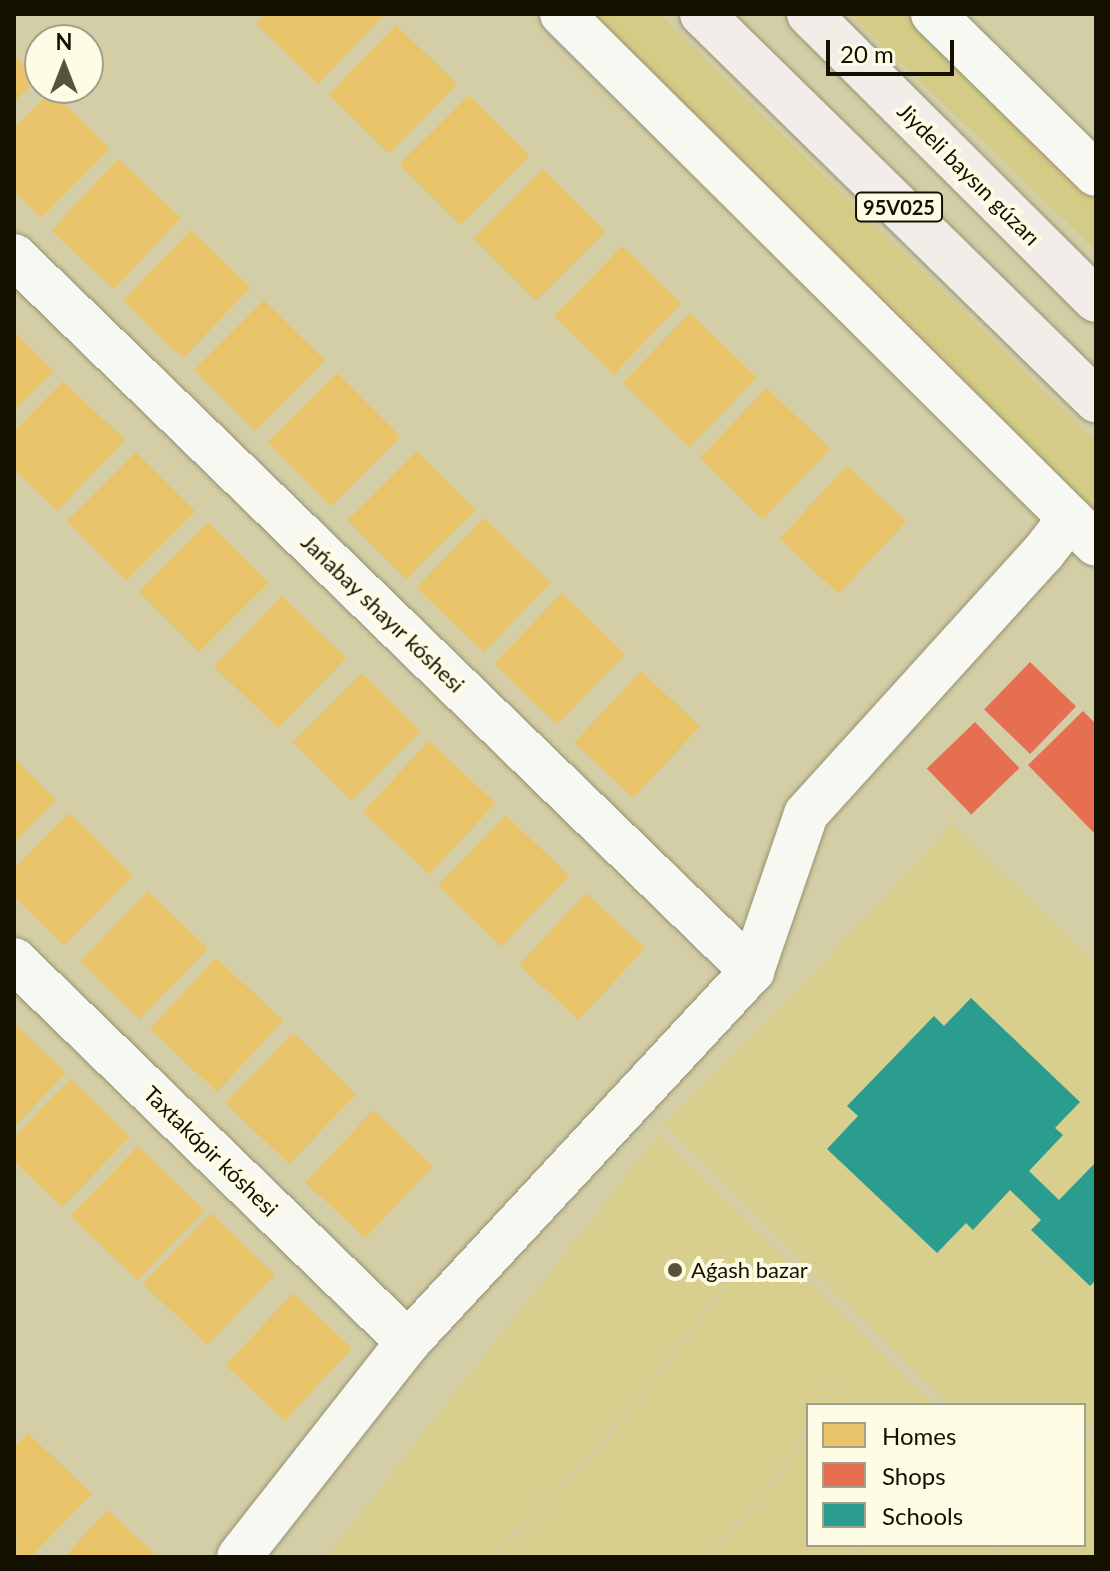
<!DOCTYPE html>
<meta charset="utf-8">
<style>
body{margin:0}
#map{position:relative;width:1110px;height:1571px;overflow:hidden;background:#d3cea6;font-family:Lato,sans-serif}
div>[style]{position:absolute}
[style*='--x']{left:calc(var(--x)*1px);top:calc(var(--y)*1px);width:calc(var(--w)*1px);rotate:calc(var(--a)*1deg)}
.built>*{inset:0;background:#d8cf8f}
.green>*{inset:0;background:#d4cb87}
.homes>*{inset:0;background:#e9c46a;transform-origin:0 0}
.shops>*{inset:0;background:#e76f51;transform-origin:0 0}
.schools>*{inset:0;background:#2a9d8f}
.path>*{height:5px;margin-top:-2.5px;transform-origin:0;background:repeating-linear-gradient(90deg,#cbc9bd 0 2px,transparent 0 8px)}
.roads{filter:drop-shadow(0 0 2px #969272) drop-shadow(0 0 2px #969272)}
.minor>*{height:44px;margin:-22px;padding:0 22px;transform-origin:22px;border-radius:22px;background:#f8f8f2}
.major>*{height:44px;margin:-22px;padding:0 22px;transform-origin:22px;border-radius:22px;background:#f2ede9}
.dots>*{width:22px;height:22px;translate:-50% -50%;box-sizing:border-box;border:4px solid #fffce6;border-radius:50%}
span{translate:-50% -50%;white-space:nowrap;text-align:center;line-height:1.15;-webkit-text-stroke:8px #fffce6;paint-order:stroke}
.shield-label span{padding:2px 6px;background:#fffce6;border:2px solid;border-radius:6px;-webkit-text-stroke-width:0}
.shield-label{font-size:20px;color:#141100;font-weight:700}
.street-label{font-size:22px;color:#141100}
.poi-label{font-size:22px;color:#141100}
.left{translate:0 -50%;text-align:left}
.frame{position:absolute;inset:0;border:16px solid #141100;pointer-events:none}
.legend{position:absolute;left:806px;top:1403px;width:280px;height:144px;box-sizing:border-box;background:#fffce6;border:2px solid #a19e8a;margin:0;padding:10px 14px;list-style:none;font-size:24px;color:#141100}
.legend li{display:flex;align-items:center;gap:16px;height:40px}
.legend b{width:40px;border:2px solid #a19e8a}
.north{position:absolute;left:24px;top:24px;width:80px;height:80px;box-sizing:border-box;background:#fffce6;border:2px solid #a19e8a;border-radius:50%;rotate:0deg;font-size:22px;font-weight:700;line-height:32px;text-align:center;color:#141100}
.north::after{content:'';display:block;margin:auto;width:28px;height:36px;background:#57533a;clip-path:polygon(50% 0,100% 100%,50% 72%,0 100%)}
.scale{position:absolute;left:826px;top:40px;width:128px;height:36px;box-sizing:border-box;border:4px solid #141100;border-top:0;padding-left:10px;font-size:24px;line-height:28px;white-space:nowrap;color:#141100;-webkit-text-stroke:6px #fffce6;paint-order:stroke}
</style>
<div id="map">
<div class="built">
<i style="clip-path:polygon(952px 824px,1096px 963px,1096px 1420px,1084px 1433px,1084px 1405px,949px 1405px,663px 1124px,812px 975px)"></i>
<i style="clip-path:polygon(659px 1134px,935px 1405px,808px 1405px,808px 1545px,1084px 1545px,1084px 1447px,1096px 1434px,1096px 1557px,326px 1557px)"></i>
</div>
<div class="green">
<i style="clip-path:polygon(590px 14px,659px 14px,1096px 442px,1096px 517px)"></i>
<i style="clip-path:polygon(850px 14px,905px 14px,1096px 203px,1096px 250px)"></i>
</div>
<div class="homes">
<i style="clip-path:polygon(266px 14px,385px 14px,318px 84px,256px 24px)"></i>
<i style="left:396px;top:25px;width:85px;height:97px;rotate:44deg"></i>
<i style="clip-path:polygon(14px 55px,37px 79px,14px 102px)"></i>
<i style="clip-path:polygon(51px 91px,110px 149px,41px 218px,14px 191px,14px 128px)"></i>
<i style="left:469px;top:95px;width:86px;height:98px;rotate:45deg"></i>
<i style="left:118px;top:159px;width:86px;height:98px;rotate:43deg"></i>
<i style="left:543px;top:169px;width:88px;height:98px;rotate:45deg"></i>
<i style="left:191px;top:230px;width:83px;height:98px;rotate:44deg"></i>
<i style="left:622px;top:246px;width:83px;height:98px;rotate:44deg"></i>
<i style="left:264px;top:300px;width:86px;height:99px;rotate:45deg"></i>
<i style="left:690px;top:313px;width:93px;height:97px;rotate:44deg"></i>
<i style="clip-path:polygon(14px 331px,54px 371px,14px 411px)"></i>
<i style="left:337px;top:373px;width:90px;height:98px;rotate:45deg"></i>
<i style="clip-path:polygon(63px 381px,125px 440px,57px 511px,14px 469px,14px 431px)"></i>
<i style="left:767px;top:388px;width:88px;height:97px;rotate:44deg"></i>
<i style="left:417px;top:451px;width:83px;height:98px;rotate:45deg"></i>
<i style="left:136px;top:452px;width:84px;height:98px;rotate:45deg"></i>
<i style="left:847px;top:466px;width:81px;height:99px;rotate:43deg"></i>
<i style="left:484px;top:518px;width:93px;height:97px;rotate:44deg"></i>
<i style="left:208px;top:522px;width:86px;height:98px;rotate:45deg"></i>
<i style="left:562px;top:593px;width:88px;height:98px;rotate:44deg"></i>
<i style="left:282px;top:596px;width:89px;height:98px;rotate:44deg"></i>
<i style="left:641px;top:671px;width:81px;height:98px;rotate:43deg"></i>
<i style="left:362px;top:673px;width:83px;height:98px;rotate:45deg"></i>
<i style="left:429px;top:741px;width:91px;height:97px;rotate:43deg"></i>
<i style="clip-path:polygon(14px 758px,56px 800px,14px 843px)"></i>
<i style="clip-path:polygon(69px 813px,133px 876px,64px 946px,14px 897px,14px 869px)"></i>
<i style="left:506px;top:815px;width:88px;height:98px;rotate:44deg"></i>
<i style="left:148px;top:891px;width:83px;height:98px;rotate:44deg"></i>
<i style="left:586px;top:893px;width:81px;height:98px;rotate:43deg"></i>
<i style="left:216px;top:958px;width:92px;height:97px;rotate:43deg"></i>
<i style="clip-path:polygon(14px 1023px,66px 1073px,14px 1127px)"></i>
<i style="left:293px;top:1033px;width:88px;height:97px;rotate:44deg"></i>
<i style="clip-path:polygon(71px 1079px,130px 1137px,62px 1207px,14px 1161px,14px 1137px)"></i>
<i style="left:373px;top:1110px;width:82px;height:99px;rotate:43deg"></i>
<i style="left:138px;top:1146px;width:93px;height:97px;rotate:44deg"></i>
<i style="left:211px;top:1213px;width:89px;height:98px;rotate:44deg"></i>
<i style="left:293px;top:1293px;width:81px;height:99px;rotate:43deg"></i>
<i style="clip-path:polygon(28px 1433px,92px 1494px,31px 1557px,17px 1557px,14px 1447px)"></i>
<i style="clip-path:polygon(108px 1510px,158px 1557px,64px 1557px)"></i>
</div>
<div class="shops">
<i style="left:1030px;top:662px;width:64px;height:66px;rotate:44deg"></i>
<i style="clip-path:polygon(1083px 711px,1096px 724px,1096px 835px,1028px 765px)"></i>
<i style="left:975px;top:722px;width:64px;height:67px;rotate:46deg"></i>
</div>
<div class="schools">
<i style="clip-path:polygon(971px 998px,1080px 1102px,1055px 1128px,1063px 1135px,1029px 1171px,1059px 1200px,1096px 1162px,1096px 1280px,1090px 1286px,1031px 1230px,1041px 1220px,1010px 1190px,973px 1230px,966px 1223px,937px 1253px,827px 1149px,858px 1116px,847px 1106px,934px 1016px,944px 1026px)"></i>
</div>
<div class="path">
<i style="--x:822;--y:1405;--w:30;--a:-57"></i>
<i style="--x:1084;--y:1492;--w:13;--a:-27"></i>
<i style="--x:494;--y:1557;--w:190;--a:-46.9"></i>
<i style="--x:624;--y:1418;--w:172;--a:-52.8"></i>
<i style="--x:707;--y:1557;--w:87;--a:-47.3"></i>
<i style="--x:766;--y:1493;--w:78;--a:-57.5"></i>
<i style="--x:852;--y:1557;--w:16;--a:-47"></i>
<i style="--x:993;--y:1557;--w:17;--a:-45"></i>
</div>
<div class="roads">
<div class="minor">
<i style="--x:562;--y:14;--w:752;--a:44.78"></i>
<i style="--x:933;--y:14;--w:228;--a:44.5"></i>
<i style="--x:14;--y:256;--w:1028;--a:44.09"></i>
<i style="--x:14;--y:960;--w:549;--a:44.11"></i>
<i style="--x:239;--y:1557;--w:273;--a:-51.8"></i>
<i style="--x:408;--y:1342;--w:506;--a:-47.16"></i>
<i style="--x:752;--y:971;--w:166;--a:-71"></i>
<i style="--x:806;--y:814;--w:353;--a:-47.8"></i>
<i style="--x:1043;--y:553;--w:44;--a:-52.4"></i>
</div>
<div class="major">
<i style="--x:702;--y:14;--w:552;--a:44.41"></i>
<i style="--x:809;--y:14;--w:405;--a:44.9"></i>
</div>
</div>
<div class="dots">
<i style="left:675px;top:1270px;background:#57533a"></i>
</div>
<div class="shield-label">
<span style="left:899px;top:207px">95V025</span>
</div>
<div class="street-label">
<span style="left:969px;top:174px;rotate:45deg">Jiydeli baysın gúzarı</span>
<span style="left:383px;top:613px;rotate:44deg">Jańabay shayır kóshesi</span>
<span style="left:211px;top:1151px;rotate:44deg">Taxtakópir kóshesi</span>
</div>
<div class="poi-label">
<span class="left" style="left:691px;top:1270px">Aǵash bazar</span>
</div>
<div class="frame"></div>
<ul class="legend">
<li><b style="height:22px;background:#e9c46a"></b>Homes</li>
<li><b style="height:22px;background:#e76f51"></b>Shops</li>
<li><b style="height:22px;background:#2a9d8f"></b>Schools</li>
</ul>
<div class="north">N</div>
<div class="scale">20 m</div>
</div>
